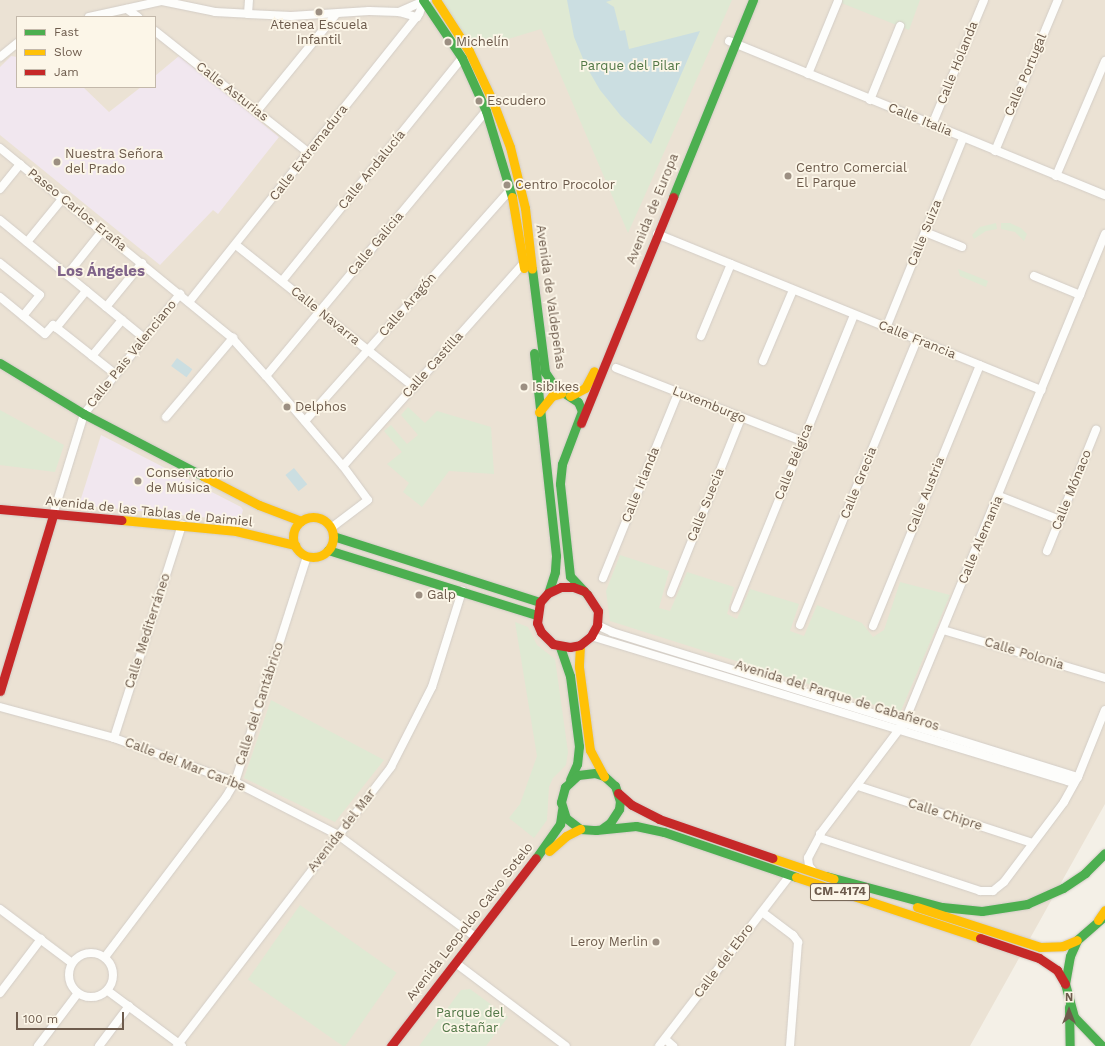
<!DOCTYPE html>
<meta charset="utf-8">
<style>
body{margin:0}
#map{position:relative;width:1105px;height:1046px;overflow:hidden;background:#f4f0e7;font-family:"Work Sans",sans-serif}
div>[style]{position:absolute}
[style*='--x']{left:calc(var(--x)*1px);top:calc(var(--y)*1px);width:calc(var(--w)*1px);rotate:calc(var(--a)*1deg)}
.residential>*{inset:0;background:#ebe2d4}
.education>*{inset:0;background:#f1e7ef}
.green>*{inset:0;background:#dfe9d3;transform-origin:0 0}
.water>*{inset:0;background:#cbdee1;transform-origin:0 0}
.roads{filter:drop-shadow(0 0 1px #d3cdc6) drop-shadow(0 0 1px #d3cdc6)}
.street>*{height:8px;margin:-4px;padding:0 4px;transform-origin:4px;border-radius:4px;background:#fdfdfb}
.street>.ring{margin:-4px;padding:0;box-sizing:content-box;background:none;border:8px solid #fdfdfb;border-radius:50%}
.fast>*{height:9px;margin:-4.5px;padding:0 4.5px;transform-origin:4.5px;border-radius:4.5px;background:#4caf50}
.slow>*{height:9px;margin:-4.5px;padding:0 4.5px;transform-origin:4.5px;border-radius:4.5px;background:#ffc107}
.slow>.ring{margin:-4.5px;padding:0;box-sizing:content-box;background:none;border:9px solid #ffc107;border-radius:50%}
.jam>*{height:9px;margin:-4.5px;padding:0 4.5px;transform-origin:4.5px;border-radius:4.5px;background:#c62828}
.dots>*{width:11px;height:11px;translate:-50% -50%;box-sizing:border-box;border:2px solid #fcf6e8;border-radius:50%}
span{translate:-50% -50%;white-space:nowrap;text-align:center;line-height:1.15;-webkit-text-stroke:3.5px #fcf6e8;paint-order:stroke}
.shield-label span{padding:1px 3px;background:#fcf6e8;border:1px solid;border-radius:3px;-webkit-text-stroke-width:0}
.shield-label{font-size:12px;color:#6d5b4c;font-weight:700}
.poi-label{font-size:13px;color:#6d5b4c}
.left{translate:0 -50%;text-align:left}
.right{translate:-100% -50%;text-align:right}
.street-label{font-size:13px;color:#6d5b4c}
.park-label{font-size:13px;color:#527848}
.quarter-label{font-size:15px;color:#80648a;font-weight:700}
.legend{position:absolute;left:16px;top:16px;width:140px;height:72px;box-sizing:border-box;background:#fcf6e8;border:1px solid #c3b8aa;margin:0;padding:5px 7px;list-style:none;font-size:12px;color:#6d5b4c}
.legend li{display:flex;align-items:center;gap:8px;height:20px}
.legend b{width:20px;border:1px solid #c3b8aa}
.north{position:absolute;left:1049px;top:990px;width:40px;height:40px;-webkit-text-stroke:3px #fcf6e8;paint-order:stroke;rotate:0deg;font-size:11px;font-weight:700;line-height:16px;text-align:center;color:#6d5b4c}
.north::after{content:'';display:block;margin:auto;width:14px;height:18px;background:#6d5b4c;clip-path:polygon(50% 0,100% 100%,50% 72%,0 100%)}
.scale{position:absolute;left:16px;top:1012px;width:108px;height:18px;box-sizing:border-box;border:2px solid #6d5b4c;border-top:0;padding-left:5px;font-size:12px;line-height:14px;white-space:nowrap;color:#6d5b4c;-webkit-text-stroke:3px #fcf6e8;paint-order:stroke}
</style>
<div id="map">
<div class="residential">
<i style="clip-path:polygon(evenodd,0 0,1105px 0,1105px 804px,970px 1046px,0 1046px,0 0,17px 17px,155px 17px,155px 87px,17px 87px,17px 17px)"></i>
</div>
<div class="education">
<i style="clip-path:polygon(11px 56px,17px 57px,17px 87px,83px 87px,109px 112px,141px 87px,155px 87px,155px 76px,179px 56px,279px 137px,218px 214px,213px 210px,160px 265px,0 135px,0 67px)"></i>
<i style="clip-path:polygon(101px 435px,241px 507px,243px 510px,240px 521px,79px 505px)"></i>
</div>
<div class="green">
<i style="clip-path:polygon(432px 0,732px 0,628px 233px,541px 29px,469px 51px)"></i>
<i style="clip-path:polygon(834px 0,920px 0,909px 30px)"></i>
<i style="clip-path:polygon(996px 223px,997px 229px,986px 231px,974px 239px,972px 235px,980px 227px)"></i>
<i style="clip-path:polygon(1001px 223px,1010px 223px,1021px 228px,1027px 234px,1024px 241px,1015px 232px,1001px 229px)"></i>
<i style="clip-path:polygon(958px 269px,988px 281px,986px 287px,960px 276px)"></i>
<i style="clip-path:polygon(408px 407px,425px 423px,437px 411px,491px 427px,494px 474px,449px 471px,422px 507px,403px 492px,409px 483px,387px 464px,402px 452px,384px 431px,391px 425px,407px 444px,418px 435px,401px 415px)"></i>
<i style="clip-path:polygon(0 410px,64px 445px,55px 472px,0 465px)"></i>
<i style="clip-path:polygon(620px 555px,669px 571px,659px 608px,670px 611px,687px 572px,734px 587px,727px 614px,737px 619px,750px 589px,799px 604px,790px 631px,804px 636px,817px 605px,862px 623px,873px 637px,884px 630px,900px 582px,950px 595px,900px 713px,610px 621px,606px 591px)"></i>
<i style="clip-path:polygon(515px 622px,528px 627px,537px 645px,555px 659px,568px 752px,566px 765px,553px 778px,549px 787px,547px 820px,534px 838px,509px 818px,520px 804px,537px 756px)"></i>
<i style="clip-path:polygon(271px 700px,384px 760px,335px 822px,244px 778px)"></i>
<i style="left:300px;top:905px;width:118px;height:91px;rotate:35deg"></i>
<i style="clip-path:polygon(470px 989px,508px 1017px,486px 1046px,419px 1046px,461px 990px)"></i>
</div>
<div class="water">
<i style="clip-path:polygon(567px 0,612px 0,606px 2px,614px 7px,620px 31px,625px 30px,629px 49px,700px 31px,651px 144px,621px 116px,600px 90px,586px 66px,574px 37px)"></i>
<i style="left:177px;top:358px;width:19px;height:10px;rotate:36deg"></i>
<i style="left:294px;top:468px;width:21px;height:11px;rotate:51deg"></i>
</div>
<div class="roads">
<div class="street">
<i style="--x:127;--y:9;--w:14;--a:36"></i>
<i style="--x:399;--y:12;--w:30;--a:-24"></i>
<i style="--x:248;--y:14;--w:14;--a:-86"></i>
<i style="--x:89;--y:17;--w:75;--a:-12.4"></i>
<i style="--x:162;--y:1;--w:54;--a:11.7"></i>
<i style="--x:215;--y:12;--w:33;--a:3"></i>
<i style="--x:248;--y:14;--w:43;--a:2.7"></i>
<i style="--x:291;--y:16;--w:78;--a:-3.7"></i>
<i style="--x:369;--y:11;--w:30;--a:2"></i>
<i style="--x:399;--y:12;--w:19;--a:16"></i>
<i style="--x:155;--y:31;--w:196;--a:38.4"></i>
<i style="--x:729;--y:41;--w:406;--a:22.3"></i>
<i style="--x:0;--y:57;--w:22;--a:-39"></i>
<i style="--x:808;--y:74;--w:79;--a:-67.7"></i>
<i style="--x:870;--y:100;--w:80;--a:-67.9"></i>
<i style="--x:257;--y:111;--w:125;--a:-50.8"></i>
<i style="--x:932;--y:125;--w:135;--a:-67.4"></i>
<i style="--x:0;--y:148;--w:298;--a:39.3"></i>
<i style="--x:231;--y:337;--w:52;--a:48.1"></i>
<i style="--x:266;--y:376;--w:118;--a:49.5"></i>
<i style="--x:343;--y:466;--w:42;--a:53.7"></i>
<i style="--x:368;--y:500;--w:46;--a:142.9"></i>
<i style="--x:995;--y:151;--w:164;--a:-67.4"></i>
<i style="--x:1056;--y:176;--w:125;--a:-66.9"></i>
<i style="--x:0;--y:189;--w:32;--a:-51"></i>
<i style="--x:0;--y:220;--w:186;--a:39.3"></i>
<i style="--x:925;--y:232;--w:40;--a:22"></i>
<i style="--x:657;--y:234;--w:415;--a:22.1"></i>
<i style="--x:1105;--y:234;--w:529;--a:112.34"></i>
<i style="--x:904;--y:723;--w:139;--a:127.1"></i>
<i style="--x:820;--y:834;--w:4;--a:90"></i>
<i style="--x:820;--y:838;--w:169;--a:18.3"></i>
<i style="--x:980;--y:891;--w:13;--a:0"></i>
<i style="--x:993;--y:891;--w:14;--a:-39"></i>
<i style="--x:1004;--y:882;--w:100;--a:-53.1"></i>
<i style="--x:1064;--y:802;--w:29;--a:-61"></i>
<i style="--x:1078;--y:777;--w:72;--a:-68.1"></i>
<i style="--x:27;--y:242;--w:57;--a:-50.7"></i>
<i style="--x:236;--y:245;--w:228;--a:38.6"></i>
<i style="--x:0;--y:263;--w:51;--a:38.7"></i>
<i style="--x:40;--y:295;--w:27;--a:129"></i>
<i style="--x:67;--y:275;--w:56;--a:-51.5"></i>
<i style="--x:1034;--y:276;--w:50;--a:22.4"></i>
<i style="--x:282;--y:281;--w:287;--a:-51.1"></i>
<i style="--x:0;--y:297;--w:58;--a:39.4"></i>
<i style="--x:45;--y:334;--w:12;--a:-48"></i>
<i style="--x:53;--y:325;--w:79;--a:38.3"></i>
<i style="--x:189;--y:302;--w:369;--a:-51.4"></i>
<i style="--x:419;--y:14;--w:14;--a:-69"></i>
<i style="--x:106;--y:307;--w:57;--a:-50.7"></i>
<i style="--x:56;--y:328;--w:48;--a:-51"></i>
<i style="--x:886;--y:328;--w:205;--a:-67.9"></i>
<i style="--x:701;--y:336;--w:78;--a:-67.4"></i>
<i style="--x:92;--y:356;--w:47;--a:-50.2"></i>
<i style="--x:763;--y:361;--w:77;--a:-67.1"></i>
<i style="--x:616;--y:368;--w:200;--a:21.4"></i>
<i style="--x:266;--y:376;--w:344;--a:-50.3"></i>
<i style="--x:166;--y:417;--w:104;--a:-49.7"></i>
<i style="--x:305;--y:421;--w:310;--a:-48.4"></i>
<i style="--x:343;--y:466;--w:271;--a:-48.3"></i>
<i style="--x:999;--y:496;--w:66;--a:21.5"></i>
<i style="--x:53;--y:515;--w:106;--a:-72.9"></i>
<i style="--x:84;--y:414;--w:154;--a:-51.3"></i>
<i style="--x:1047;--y:551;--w:131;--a:-68"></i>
<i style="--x:603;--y:578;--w:200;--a:-67.9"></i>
<i style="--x:671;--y:593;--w:188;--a:-68.2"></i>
<i style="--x:735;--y:608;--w:316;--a:-67.9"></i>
<i style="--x:597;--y:625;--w:17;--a:25"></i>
<i style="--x:612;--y:632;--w:488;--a:17.3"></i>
<i style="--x:800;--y:625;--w:308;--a:-67.7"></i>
<i style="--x:873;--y:626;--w:282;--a:-67.7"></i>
<i style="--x:943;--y:630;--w:169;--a:16.5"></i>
<i style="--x:591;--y:636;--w:505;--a:16.93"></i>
<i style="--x:0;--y:707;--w:118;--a:15.2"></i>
<i style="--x:114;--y:738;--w:129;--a:20"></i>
<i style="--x:235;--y:782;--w:116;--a:27.2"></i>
<i style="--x:338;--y:835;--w:169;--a:36.6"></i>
<i style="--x:114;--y:738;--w:224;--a:-72.3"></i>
<i style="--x:858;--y:786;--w:183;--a:18.1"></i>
<i style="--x:814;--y:872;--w:8;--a:-130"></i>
<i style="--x:809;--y:866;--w:8;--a:-97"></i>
<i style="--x:808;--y:858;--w:27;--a:-62"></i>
<i style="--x:0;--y:909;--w:90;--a:36.9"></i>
<i style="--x:762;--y:912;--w:39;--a:37"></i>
<i style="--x:793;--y:935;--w:9;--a:54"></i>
<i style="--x:798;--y:942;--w:104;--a:94.4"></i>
<i class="ring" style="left:69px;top:953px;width:36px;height:36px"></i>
<i style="--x:105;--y:957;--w:201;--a:-52.9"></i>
<i style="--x:226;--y:797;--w:17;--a:-59"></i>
<i style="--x:235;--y:782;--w:237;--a:-72.3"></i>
<i style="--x:457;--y:964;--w:136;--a:37"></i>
<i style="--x:108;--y:991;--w:92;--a:36.6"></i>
<i style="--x:0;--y:993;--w:68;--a:-52.8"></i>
<i style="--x:665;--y:1039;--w:11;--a:41"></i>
<i style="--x:38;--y:1046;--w:66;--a:-53"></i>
<i style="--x:99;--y:1046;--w:50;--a:-53.1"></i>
<i style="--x:177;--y:1046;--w:352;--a:-52.5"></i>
<i style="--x:391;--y:767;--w:90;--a:-62.9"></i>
<i style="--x:432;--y:687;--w:101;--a:-72.6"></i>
<i style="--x:659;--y:1046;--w:215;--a:-52.5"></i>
</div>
<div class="fast">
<i style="--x:423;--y:0;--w:70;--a:56.1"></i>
<i style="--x:462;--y:58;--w:58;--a:65.6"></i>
<i style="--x:486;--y:111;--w:90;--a:73.2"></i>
<i style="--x:673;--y:197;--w:213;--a:-67.9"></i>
<i style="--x:532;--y:269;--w:104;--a:82.8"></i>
<i style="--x:545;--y:372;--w:18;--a:56"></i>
<i style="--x:555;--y:387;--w:27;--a:33"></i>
<i style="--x:578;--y:402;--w:10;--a:66"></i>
<i style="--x:582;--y:411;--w:57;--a:110.7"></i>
<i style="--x:562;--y:464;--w:20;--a:96"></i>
<i style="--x:560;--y:484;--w:93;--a:83.8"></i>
<i style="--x:570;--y:576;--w:25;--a:47"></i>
<i style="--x:534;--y:353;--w:204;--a:83.8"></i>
<i style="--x:556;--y:556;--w:16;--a:94"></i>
<i style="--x:555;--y:572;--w:22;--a:108"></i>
<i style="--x:0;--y:363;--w:98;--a:31.3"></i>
<i style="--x:84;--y:414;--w:134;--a:27.5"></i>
<i style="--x:333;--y:536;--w:217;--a:17.7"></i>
<i style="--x:328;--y:550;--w:219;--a:17.3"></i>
<i style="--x:560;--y:647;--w:31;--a:71"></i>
<i style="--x:570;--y:676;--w:71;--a:82.7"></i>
<i style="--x:579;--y:746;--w:18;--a:96"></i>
<i style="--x:577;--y:764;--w:17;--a:114"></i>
<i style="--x:603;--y:828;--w:9;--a:-36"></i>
<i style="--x:610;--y:823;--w:17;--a:-57"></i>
<i style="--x:619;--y:809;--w:8;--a:-83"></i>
<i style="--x:620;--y:801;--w:16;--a:-108"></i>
<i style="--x:615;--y:786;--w:15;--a:-138"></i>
<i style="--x:604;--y:776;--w:9;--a:-162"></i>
<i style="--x:595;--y:773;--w:17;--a:173"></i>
<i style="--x:578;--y:775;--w:18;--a:137"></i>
<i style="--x:565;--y:787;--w:16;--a:105"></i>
<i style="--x:561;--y:802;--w:17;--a:73"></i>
<i style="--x:566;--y:818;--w:18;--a:38"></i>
<i style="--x:580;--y:829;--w:16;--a:4"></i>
<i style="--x:596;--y:830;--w:40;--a:-5.7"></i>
<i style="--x:636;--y:826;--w:29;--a:12"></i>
<i style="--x:664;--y:832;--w:139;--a:18.8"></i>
<i style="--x:536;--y:858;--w:42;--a:-54.8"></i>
<i style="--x:560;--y:824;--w:14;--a:-82"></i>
<i style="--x:826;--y:876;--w:120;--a:15"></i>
<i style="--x:942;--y:907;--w:40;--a:5.7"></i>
<i style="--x:982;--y:911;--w:46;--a:-8.8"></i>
<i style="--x:1027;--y:904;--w:39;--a:-24"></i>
<i style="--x:1063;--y:888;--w:27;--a:-34"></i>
<i style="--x:1085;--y:873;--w:28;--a:-45"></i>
<i style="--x:1069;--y:1007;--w:39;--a:89"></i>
<i style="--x:1102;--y:1046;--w:40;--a:-134"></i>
<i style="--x:1074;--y:1017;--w:34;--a:-105"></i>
<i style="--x:1065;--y:984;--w:28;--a:-80"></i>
<i style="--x:1070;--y:956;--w:17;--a:-66"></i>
<i style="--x:1077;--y:940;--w:37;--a:-41"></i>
</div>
<div class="slow">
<i style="--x:436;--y:0;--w:61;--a:57.1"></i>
<i style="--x:469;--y:51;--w:56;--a:64.8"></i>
<i style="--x:493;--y:102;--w:48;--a:69.3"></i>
<i style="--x:510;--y:147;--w:63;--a:76.2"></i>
<i style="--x:525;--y:208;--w:61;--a:83.5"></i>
<i style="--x:512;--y:197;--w:72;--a:80.4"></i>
<i style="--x:570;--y:396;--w:17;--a:-28"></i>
<i style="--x:585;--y:388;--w:19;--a:-62"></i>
<i style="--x:539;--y:412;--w:21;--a:-51"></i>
<i style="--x:552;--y:396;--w:10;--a:-17"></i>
<i style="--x:203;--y:476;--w:63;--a:27.4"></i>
<i style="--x:259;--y:505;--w:45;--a:20.9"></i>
<i class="ring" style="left:293px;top:517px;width:31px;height:31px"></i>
<i style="--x:122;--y:520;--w:115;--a:5.5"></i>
<i style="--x:236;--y:531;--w:61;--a:13.3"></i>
<i style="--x:580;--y:645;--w:22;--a:93"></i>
<i style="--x:579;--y:667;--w:84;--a:82.5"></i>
<i style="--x:590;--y:750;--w:30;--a:62"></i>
<i style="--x:549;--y:851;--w:23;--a:-41"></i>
<i style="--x:566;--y:836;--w:16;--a:-27"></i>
<i style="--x:772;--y:858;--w:65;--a:18.7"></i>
<i style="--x:796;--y:877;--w:194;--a:18.3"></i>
<i style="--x:917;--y:907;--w:129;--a:18"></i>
<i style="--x:1040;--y:947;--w:23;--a:-2"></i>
<i style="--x:1063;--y:946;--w:15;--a:-23"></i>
<i style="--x:1098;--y:920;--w:12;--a:-55"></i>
</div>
<div class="jam">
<i style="--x:581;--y:423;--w:244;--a:-67.8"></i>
<i style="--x:0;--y:509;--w:122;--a:5.2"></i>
<i style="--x:584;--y:591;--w:12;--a:-160"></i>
<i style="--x:573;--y:587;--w:12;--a:180"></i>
<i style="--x:561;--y:587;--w:14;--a:155"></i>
<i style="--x:548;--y:593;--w:12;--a:132"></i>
<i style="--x:540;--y:602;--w:21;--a:98"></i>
<i style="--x:537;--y:623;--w:10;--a:66"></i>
<i style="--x:541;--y:632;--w:17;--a:45"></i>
<i style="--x:553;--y:644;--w:17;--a:10"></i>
<i style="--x:570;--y:647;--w:10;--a:-11"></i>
<i style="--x:580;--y:645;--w:14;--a:-39"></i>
<i style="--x:591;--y:636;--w:13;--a:-61"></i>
<i style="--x:597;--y:625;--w:14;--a:-86"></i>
<i style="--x:598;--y:611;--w:20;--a:-123"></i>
<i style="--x:0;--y:691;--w:184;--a:-73.2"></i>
<i style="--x:618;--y:793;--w:18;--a:41"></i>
<i style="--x:632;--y:805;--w:30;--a:27"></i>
<i style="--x:659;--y:819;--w:120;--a:19"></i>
<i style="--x:980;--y:938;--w:62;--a:18.7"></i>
<i style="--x:1039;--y:958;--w:22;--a:34"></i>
<i style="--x:1057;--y:970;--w:16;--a:60"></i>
<i style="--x:391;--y:1046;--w:237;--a:-52.4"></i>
</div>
</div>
<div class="dots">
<i style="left:319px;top:12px;background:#9c8f82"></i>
<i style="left:448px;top:42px;background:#9c8f82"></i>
<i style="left:479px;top:101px;background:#9c8f82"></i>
<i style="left:57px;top:162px;background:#9c8f82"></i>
<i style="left:788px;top:176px;background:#9c8f82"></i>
<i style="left:507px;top:185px;background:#9c8f82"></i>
<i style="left:524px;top:387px;background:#9c8f82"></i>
<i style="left:287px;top:407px;background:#9c8f82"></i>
<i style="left:138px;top:481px;background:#9c8f82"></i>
<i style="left:419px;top:595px;background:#9c8f82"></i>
<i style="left:656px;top:942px;background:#9c8f82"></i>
</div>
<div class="shield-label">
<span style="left:840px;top:892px">CM-4174</span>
</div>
<div class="poi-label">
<span style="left:319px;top:33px">Atenea Escuela<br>Infantil</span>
<span class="left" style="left:456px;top:42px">Michelín</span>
<span class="left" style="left:487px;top:101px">Escudero</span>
<span class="left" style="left:65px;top:162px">Nuestra Señora<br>del Prado</span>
<span class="left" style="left:796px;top:176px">Centro Comercial<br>El Parque</span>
<span class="left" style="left:515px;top:185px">Centro Procolor</span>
<span class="left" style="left:532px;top:387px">Isibikes</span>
<span class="left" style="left:295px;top:407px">Delphos</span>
<span class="left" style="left:146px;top:481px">Conservatorio<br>de Música</span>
<span class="left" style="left:427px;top:595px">Galp</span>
<span class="right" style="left:648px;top:942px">Leroy Merlin</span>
</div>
<div class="street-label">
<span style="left:958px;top:63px;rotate:-68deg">Calle Holanda</span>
<span style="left:1026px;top:75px;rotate:-67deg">Calle Portugal</span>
<span style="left:232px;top:92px;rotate:38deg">Calle Asturias</span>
<span style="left:920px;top:120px;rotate:22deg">Calle Italia</span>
<span style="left:309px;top:153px;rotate:-52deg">Calle Extremadura</span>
<span style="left:372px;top:170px;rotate:-51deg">Calle Andalucía</span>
<span style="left:653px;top:209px;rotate:-68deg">Avenida de Europa</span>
<span style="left:77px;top:210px;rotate:39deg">Paseo Carlos Eraña</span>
<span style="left:925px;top:233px;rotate:-68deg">Calle Suiza</span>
<span style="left:376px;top:244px;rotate:-50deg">Calle Galicia</span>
<span style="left:550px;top:297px;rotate:82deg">Avenida de Valdepeñas</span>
<span style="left:408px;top:305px;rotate:-49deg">Calle Aragón</span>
<span style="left:325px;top:316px;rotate:39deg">Calle Navarra</span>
<span style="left:917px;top:340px;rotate:22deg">Calle Francia</span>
<span style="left:132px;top:354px;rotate:-51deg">Calle Pais Valenciano</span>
<span style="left:433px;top:365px;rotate:-48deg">Calle Castilla</span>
<span style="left:709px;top:405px;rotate:22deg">Luxemburgo</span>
<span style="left:794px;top:462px;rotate:-68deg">Calle Bélgica</span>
<span style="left:859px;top:483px;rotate:-68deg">Calle Grecia</span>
<span style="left:641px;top:485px;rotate:-68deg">Calle Irlanda</span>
<span style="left:1072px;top:490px;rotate:-68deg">Calle Mónaco</span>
<span style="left:926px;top:495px;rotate:-68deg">Calle Austria</span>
<span style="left:706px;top:505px;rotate:-68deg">Calle Suecia</span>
<span style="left:149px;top:512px;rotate:6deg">Avenida de las Tablas de Daimiel</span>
<span style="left:981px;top:540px;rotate:-67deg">Calle Alemania</span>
<span style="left:148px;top:631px;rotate:-72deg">Calle Mediterráneo</span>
<span style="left:1024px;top:654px;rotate:17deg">Calle Polonia</span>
<span style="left:837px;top:696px;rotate:17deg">Avenida del Parque de Cabañeros</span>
<span style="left:260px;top:704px;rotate:-72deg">Calle del Cantábrico</span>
<span style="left:185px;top:765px;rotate:21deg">Calle del Mar Caribe</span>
<span style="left:945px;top:815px;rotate:18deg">Calle Chipre</span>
<span style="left:342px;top:831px;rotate:-52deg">Avenida del Mar</span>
<span style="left:470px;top:922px;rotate:-52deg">Avenida Leopoldo Calvo Sotelo</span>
<span style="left:724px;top:961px;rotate:-53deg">Calle del Ebro</span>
</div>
<div class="park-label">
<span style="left:630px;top:66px">Parque del Pilar</span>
<span style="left:470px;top:1021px">Parque del<br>Castañar</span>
</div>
<div class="quarter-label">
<span style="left:101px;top:272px">Los Ángeles</span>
</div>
<ul class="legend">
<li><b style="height:5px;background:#4caf50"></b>Fast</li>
<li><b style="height:5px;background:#ffc107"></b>Slow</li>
<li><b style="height:5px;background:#c62828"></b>Jam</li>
</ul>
<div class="north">N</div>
<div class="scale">100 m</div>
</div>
